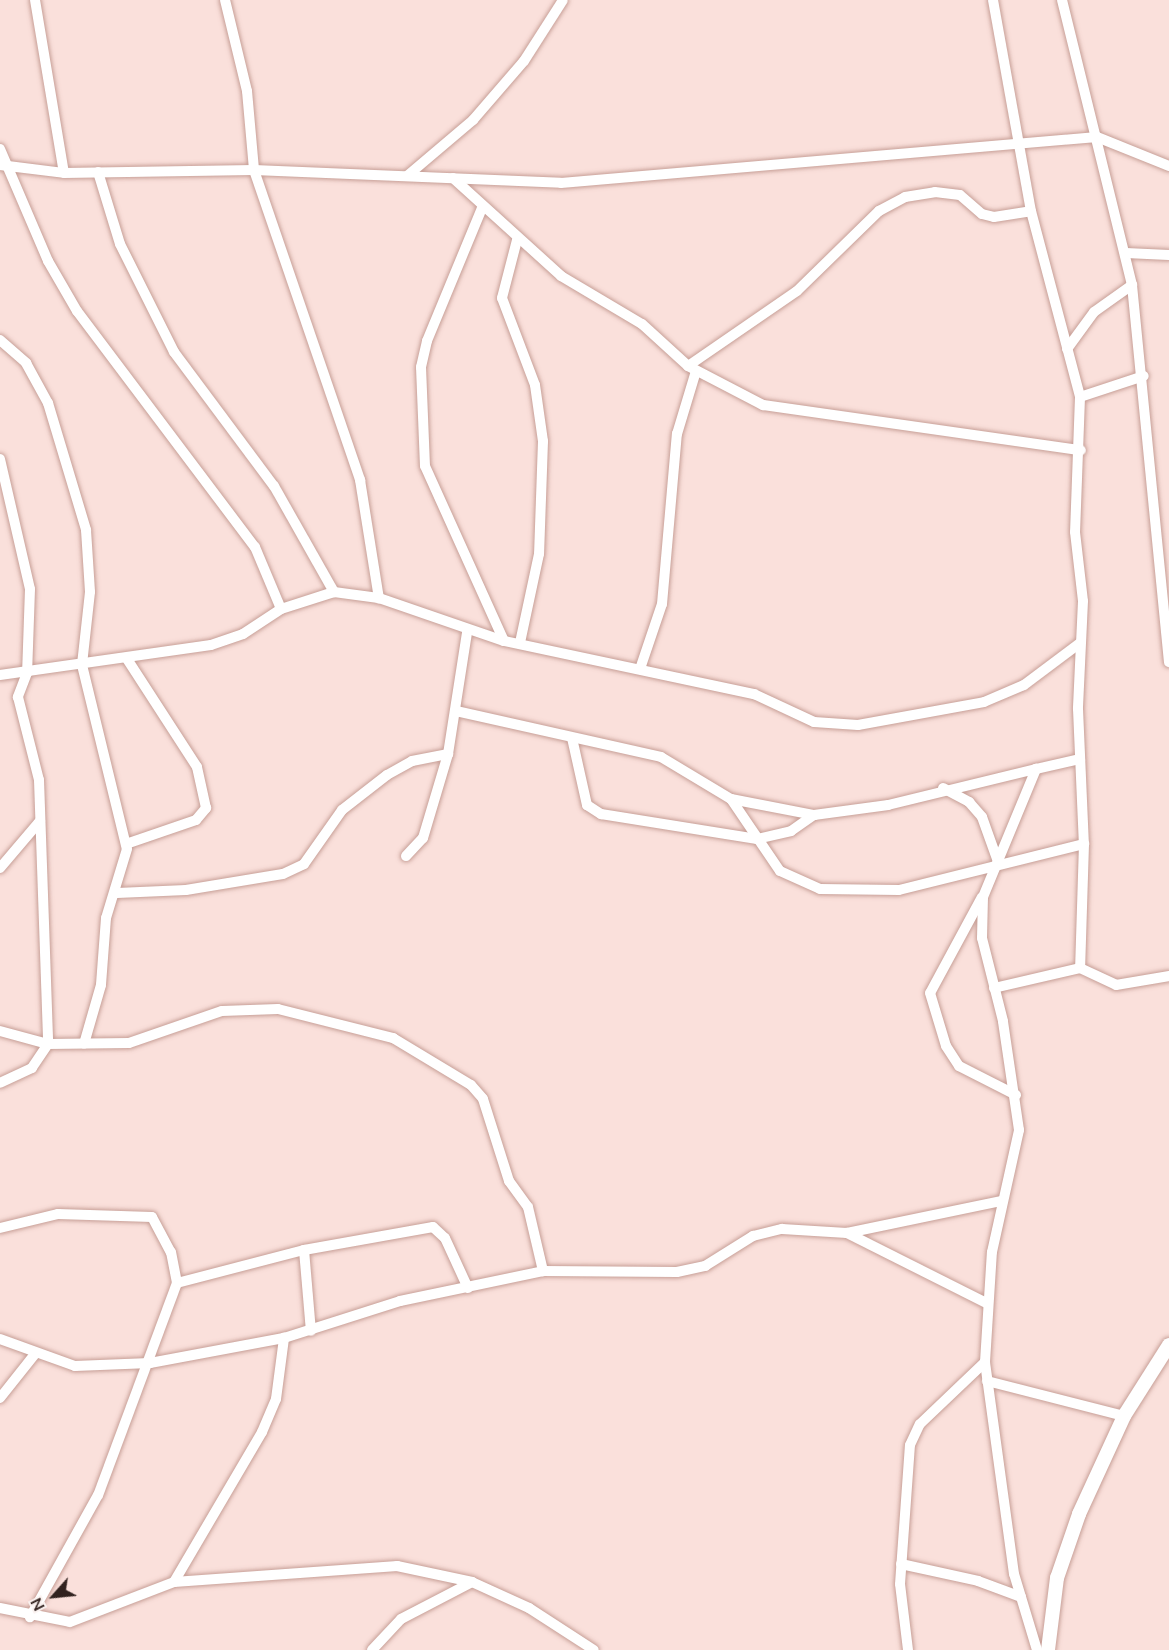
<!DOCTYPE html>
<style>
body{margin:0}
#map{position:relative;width:1169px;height:1650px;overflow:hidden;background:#fae0db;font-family:"Nunito Sans",sans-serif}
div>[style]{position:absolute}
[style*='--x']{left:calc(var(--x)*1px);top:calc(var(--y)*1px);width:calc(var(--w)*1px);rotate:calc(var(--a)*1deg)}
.roads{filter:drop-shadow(0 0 2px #c79f97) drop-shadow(0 0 2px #c79f97)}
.minor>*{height:10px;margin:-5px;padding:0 5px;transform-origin:5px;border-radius:5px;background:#fff}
.tertiary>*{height:14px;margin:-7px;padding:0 7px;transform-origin:7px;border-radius:7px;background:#fff}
span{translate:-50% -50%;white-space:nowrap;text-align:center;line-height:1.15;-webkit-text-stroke:4.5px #faf2f0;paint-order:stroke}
.north{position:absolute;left:24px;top:1566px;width:60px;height:60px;-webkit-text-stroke:4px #faf2f0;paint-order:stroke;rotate:243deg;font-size:16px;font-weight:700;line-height:24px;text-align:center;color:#31221f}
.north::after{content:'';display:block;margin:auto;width:21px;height:27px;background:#31221f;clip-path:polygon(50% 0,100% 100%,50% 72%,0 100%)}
</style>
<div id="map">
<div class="roads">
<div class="minor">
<i style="--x:35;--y:0;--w:175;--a:80.5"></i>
<i style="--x:225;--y:0;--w:94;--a:76.4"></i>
<i style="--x:247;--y:91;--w:79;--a:84.9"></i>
<i style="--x:254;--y:170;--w:328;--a:71.1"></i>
<i style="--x:360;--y:480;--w:120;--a:80.9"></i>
<i style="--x:993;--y:0;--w:214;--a:79.8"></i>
<i style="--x:1031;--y:211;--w:192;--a:75.2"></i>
<i style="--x:1080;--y:397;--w:135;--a:92.1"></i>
<i style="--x:1075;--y:532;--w:69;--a:83.4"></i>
<i style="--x:1083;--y:601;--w:108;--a:92.7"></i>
<i style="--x:1078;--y:709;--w:135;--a:87.5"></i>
<i style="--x:1084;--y:844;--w:124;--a:91.8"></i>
<i style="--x:1062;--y:0;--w:293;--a:76.2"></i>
<i style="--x:1132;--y:285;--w:379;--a:84.4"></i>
<i style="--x:0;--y:149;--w:122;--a:66.8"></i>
<i style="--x:48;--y:261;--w:58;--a:59.9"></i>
<i style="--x:77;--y:311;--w:296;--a:53"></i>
<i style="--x:255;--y:547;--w:67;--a:67.2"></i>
<i style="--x:0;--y:165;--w:64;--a:7.1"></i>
<i style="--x:64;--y:173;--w:190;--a:-0.9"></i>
<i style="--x:254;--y:170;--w:307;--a:2.4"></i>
<i style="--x:561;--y:183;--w:538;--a:-4.91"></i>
<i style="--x:1097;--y:137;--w:78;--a:21.9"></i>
<i style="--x:98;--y:172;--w:75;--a:73"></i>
<i style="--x:120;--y:244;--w:121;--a:63.4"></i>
<i style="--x:174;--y:352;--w:167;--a:53.3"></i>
<i style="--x:274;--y:486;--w:122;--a:60.5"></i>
<i style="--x:407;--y:176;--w:87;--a:-40.3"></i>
<i style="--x:473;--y:120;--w:78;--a:-49.2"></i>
<i style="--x:524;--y:61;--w:72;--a:-57.4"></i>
<i style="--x:453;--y:178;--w:146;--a:42.2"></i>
<i style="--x:561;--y:276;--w:94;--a:30.7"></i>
<i style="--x:642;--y:324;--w:62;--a:42.4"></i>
<i style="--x:688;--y:366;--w:85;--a:27.5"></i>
<i style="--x:763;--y:405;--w:321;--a:8.1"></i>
<i style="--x:482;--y:208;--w:144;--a:112.5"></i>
<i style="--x:427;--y:341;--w:27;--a:103"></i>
<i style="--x:421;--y:367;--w:99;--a:87.7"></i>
<i style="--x:425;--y:466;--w:192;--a:65.7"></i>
<i style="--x:517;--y:240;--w:60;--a:104.5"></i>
<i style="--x:502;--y:298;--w:93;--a:69.2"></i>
<i style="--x:535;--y:385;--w:57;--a:81.9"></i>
<i style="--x:543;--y:441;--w:113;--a:92"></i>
<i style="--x:539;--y:554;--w:91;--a:102.1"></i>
<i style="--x:1126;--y:253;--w:43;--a:2.7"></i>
<i style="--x:0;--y:340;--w:35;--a:41"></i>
<i style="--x:26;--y:363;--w:46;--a:61.2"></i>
<i style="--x:48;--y:403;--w:133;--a:73.3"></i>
<i style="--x:86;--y:530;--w:62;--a:86.3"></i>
<i style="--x:90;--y:592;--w:73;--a:96.3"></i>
<i style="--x:82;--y:665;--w:189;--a:76.3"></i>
<i style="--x:127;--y:849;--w:72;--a:106.9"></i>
<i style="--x:106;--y:918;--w:67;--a:94.3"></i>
<i style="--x:101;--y:985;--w:61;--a:106.1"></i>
<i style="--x:1067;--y:349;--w:46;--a:-53.9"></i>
<i style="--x:1094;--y:312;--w:47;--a:-35.4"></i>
<i style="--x:688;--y:366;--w:132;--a:-34.5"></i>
<i style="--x:797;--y:291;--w:115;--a:-44.3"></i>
<i style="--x:879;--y:211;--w:30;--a:-28"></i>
<i style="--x:905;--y:197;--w:30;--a:-9"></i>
<i style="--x:935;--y:192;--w:25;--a:7"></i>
<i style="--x:960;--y:195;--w:29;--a:41"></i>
<i style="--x:982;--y:214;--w:12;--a:14"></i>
<i style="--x:994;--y:217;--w:37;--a:-9"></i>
<i style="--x:1080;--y:397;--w:67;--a:-18.2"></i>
<i style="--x:0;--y:459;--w:133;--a:77"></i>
<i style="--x:30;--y:589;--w:84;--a:92"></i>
<i style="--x:27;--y:673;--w:26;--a:111"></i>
<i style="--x:18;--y:697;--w:86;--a:75.8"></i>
<i style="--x:39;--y:780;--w:264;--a:88"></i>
<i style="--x:48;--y:1044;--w:29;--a:124"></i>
<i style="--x:32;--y:1068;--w:35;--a:155"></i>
<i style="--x:641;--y:666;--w:65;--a:-71.3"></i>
<i style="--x:662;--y:604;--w:171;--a:-85"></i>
<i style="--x:677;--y:434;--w:66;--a:-73.2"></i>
<i style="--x:0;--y:675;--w:213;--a:-8.1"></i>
<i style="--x:211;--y:645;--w:34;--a:-19"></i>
<i style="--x:243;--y:634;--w:45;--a:-33.3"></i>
<i style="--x:281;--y:609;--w:56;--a:-17.8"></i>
<i style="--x:334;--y:592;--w:45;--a:7.6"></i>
<i style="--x:379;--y:598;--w:132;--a:19"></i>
<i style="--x:504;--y:641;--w:256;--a:12"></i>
<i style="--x:754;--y:694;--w:66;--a:25"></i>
<i style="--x:814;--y:722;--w:44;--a:3.9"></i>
<i style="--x:858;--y:725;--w:128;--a:-10.3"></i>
<i style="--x:984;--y:702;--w:43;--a:-23"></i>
<i style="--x:1024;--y:685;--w:70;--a:-36.9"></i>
<i style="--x:456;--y:711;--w:210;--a:12.6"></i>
<i style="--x:661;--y:757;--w:82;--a:31"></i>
<i style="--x:731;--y:799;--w:85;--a:10.9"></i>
<i style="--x:814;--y:815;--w:75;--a:-7.7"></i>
<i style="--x:888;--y:805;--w:152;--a:-13.7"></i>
<i style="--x:572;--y:738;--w:69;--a:77.4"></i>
<i style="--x:587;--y:805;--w:17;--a:33"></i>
<i style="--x:601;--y:814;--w:158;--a:9.1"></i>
<i style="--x:757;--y:839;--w:35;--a:-13"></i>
<i style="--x:791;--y:831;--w:28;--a:-35"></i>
<i style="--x:943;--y:788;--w:30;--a:28"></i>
<i style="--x:969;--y:802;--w:20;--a:49"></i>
<i style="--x:982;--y:817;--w:45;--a:70.3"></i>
<i style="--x:731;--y:799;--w:87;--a:55.8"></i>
<i style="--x:780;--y:871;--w:44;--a:24.2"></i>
<i style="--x:820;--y:889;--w:79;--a:0.7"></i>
<i style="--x:899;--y:890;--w:191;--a:-14"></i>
<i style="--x:126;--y:844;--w:74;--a:-18.9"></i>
<i style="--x:196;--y:820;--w:16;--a:-50"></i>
<i style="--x:206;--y:808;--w:42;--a:-102.4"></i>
<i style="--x:197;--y:767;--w:129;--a:-122.9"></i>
<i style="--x:406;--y:856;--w:25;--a:-47"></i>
<i style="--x:423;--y:838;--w:88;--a:-73.4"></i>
<i style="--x:448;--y:754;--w:123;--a:-81.1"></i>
<i style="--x:0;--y:868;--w:62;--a:-49.6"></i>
<i style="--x:117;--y:893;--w:69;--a:-2.5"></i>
<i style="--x:186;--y:890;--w:98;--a:-9.4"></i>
<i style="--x:283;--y:874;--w:23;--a:-25"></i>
<i style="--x:304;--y:864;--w:66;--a:-54.9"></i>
<i style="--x:342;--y:810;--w:57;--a:-37.9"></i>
<i style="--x:387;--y:775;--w:29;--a:-29"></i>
<i style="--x:412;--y:761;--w:37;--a:-11"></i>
<i style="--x:982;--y:897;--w:109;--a:118.4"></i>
<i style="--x:930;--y:993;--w:55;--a:73.2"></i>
<i style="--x:946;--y:1046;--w:24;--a:57"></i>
<i style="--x:959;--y:1066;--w:64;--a:27"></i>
<i style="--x:994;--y:988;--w:88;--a:-13.1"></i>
<i style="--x:1080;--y:968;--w:40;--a:25"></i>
<i style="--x:1116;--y:985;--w:54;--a:-9.6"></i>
<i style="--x:0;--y:1031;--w:50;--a:15.2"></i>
<i style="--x:48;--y:1044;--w:81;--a:-0.7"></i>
<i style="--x:129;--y:1043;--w:98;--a:-19"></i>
<i style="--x:222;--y:1011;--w:56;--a:-2"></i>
<i style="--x:278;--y:1009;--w:119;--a:14.2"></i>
<i style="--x:393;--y:1038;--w:91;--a:31.1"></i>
<i style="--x:471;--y:1085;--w:18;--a:49"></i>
<i style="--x:483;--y:1099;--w:86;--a:72.4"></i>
<i style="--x:509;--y:1181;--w:32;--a:54"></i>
<i style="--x:528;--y:1207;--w:66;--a:76.8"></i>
<i style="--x:0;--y:1228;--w:60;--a:-13.6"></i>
<i style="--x:58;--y:1214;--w:94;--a:1.8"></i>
<i style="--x:152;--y:1217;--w:40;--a:62"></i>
<i style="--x:171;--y:1252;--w:32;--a:79"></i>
<i style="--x:177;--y:1283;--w:226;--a:110.4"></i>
<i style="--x:98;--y:1495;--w:140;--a:119.1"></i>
<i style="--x:847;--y:1233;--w:156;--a:26.7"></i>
<i style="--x:304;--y:1250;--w:131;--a:-10.1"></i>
<i style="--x:433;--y:1227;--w:16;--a:43"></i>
<i style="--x:445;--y:1238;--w:55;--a:65.3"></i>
<i style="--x:177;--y:1283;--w:131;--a:-14.6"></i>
<i style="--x:304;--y:1250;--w:81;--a:85.1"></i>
<i style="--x:0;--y:1339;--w:80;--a:19.8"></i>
<i style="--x:75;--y:1366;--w:75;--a:-2.3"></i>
<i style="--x:150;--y:1363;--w:136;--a:-10.6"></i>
<i style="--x:284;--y:1338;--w:122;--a:-17.7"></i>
<i style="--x:400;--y:1301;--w:146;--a:-11.8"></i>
<i style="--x:543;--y:1271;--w:134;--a:0.4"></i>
<i style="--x:677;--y:1272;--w:29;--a:-12"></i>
<i style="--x:705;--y:1266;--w:57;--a:-32"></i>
<i style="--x:753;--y:1236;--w:30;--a:-14"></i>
<i style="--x:782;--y:1229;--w:65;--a:3.5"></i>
<i style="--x:847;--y:1233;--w:158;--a:-11.7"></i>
<i style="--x:987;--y:1381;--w:141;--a:14.3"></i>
<i style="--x:0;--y:1398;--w:56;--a:-51.5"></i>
<i style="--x:901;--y:1564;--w:79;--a:12.4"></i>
<i style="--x:978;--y:1581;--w:46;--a:20.4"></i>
<i style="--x:174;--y:1582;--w:174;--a:-59.6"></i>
<i style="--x:262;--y:1432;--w:36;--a:-67"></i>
<i style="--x:276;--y:1399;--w:62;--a:-82.5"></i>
<i style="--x:0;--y:1608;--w:71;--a:11.3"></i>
<i style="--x:70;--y:1622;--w:111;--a:-21"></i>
<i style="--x:174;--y:1582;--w:224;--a:-4.1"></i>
<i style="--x:397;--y:1566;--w:77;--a:12"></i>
<i style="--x:472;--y:1582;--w:63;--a:24.5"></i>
<i style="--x:529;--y:1608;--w:77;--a:32.9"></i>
<i style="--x:372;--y:1650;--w:42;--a:-46.9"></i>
<i style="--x:401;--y:1619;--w:80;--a:-27.5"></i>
<i style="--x:908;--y:1650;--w:66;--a:-96.9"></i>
<i style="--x:900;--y:1584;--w:139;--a:-85.9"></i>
<i style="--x:910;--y:1445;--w:23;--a:-65"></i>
<i style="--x:920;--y:1424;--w:90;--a:-43.6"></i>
<i style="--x:1037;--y:1650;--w:79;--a:-106.8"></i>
<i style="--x:1014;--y:1574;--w:214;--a:-97.8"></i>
<i style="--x:985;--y:1362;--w:110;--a:-86.4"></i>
<i style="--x:992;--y:1252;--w:125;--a:-77.5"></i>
<i style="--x:1019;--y:1130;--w:110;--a:-98.4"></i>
<i style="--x:1003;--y:1021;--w:86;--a:-104.2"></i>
<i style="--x:982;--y:938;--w:41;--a:-88.6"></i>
<i style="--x:983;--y:897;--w:139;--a:-67.5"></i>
<i style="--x:1036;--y:769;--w:45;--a:-12.8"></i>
</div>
<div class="tertiary">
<i style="--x:1048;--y:1650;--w:73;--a:-82.9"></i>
<i style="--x:1057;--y:1578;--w:68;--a:-71"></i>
<i style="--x:1079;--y:1514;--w:108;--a:-65.3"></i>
<i style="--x:1124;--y:1416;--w:84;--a:-57.6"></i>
</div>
</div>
<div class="north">N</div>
</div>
